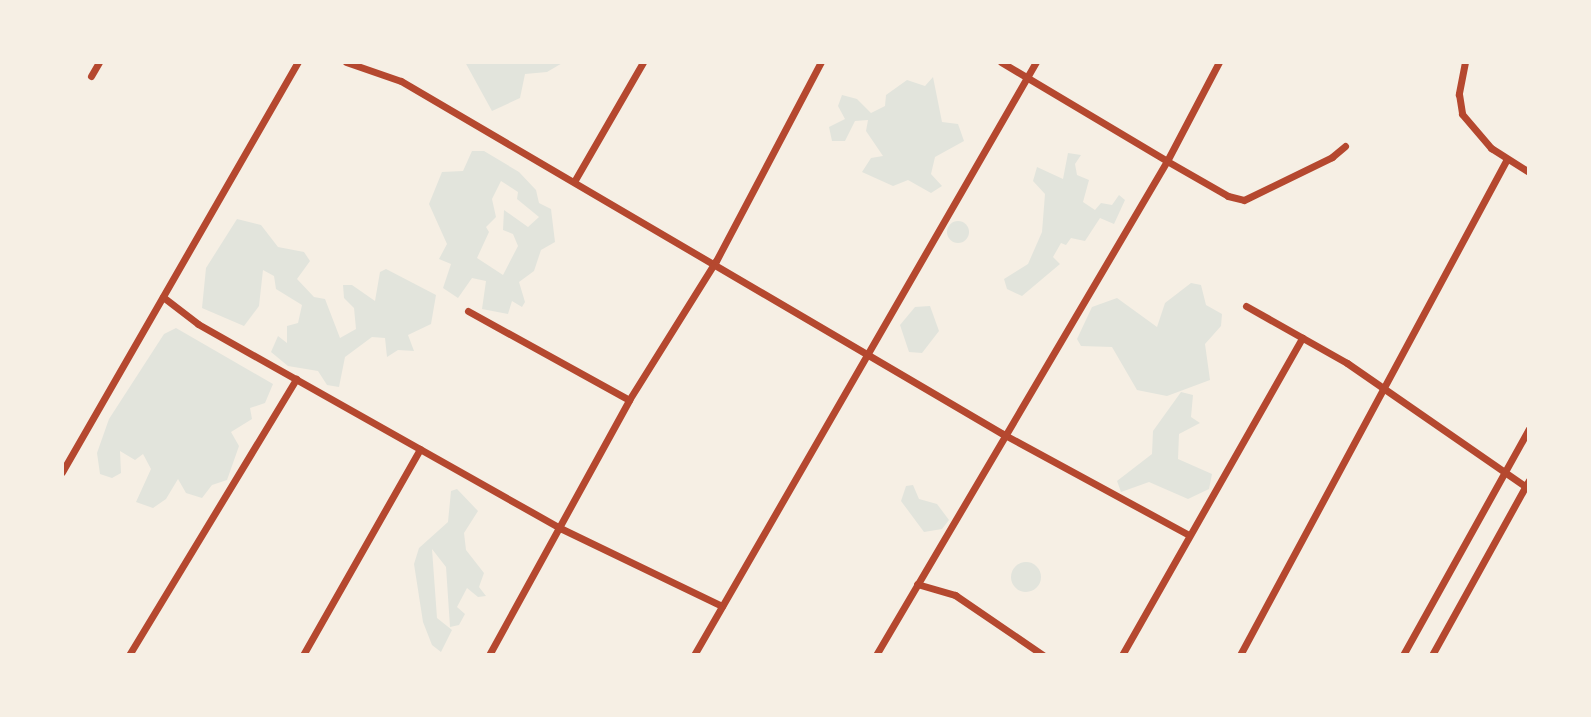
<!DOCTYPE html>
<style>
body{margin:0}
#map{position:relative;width:1591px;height:717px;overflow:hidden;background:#f6efe4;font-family:Signika,sans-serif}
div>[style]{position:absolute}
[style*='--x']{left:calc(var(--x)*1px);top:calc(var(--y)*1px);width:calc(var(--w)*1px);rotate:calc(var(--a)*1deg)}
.green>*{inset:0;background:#e2e4dc}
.round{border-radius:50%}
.minor>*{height:7px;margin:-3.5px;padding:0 3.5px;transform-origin:3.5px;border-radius:3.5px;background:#b5482f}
span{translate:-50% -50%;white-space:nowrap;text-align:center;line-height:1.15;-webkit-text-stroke:6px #f6efe4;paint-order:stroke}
.frame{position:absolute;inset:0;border:64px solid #f6efe4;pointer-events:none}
</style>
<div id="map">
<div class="green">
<i style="clip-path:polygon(465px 62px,564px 62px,547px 72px,525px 74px,520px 98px,492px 111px)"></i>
<i style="clip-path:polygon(933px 77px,942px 122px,958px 124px,964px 141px,935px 157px,931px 174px,942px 186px,931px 193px,908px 180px,893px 186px,862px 172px,871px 158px,883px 156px,866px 131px,868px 120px,855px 121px,845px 141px,832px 141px,829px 127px,845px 119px,838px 106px,842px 95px,857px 99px,871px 113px,885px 106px,886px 95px,907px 80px,925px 86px)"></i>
<i style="clip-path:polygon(evenodd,472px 151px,484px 151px,519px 172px,536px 190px,539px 203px,551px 209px,555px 242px,541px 250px,534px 271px,519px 282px,525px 302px,522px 307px,512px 301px,508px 314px,482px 309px,486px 281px,472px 278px,458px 298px,443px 288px,451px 264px,439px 259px,447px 244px,429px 204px,442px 172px,463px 171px,472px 151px,501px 181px,518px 192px,517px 199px,539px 217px,528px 227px,504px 210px,503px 230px,513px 234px,518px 246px,503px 275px,477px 258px,489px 232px,486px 227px,496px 217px,492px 199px,501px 181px)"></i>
<i style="clip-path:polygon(1068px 153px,1081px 155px,1075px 164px,1077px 175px,1089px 180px,1083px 202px,1095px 210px,1101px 203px,1112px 205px,1119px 195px,1125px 200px,1114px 224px,1100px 218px,1085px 241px,1071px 238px,1066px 245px,1061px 243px,1053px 257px,1060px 264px,1022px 296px,1007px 289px,1004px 279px,1028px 264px,1042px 232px,1045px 194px,1033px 181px,1037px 167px,1063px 179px)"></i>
<i style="clip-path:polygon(237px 219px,261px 225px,278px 247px,304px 252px,310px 261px,297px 279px,314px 297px,325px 299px,340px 338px,356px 329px,354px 308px,344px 298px,343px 285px,352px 285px,375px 301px,380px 272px,386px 269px,436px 295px,431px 324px,408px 335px,414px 351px,398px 350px,387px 357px,385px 338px,372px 337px,345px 357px,339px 387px,327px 385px,318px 371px,288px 366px,271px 352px,278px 336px,287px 343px,287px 326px,298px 323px,302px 305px,276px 289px,274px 276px,263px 270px,259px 306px,244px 326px,202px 308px,206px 268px)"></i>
<i class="round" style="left:947px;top:221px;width:22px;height:22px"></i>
<i style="clip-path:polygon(1191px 283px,1201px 285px,1206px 305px,1222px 314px,1221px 326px,1205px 344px,1210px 380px,1167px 396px,1137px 390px,1112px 347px,1081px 346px,1077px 339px,1092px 307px,1117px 298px,1157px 327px,1165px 303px)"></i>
<i style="clip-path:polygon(930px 306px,939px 331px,922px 353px,909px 352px,900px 325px,915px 307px)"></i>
<i style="clip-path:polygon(176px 328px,273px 384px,265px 403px,250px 408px,252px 419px,231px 432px,239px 446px,227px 480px,212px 485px,202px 498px,186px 493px,178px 479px,166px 499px,153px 508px,136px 502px,151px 469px,143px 454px,135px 460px,120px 451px,121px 473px,112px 478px,100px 474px,97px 453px,109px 419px,164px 334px)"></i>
<i style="clip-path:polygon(1181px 392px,1193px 395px,1191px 417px,1200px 423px,1179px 434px,1178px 459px,1212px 474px,1209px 489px,1188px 499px,1149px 482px,1121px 492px,1117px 481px,1152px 454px,1153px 431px)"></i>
<i style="clip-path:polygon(913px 485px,919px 499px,937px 504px,949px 520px,942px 529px,924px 532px,901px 501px,906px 486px)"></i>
<i style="clip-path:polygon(457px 489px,478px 511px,464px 533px,466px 550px,484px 573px,479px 587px,486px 596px,478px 597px,467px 588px,457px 607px,465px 614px,459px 625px,450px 627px,446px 567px,432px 549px,437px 618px,452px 630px,441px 652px,432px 645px,423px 622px,414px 564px,419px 548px,448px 522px,451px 491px)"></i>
<i class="round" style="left:1011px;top:562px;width:30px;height:30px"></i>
</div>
<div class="minor">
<i style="--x:346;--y:62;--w:58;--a:19.1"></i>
<i style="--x:401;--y:81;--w:698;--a:30.39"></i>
<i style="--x:1003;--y:434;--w:209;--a:28.5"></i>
<i style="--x:1001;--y:62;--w:193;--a:30.8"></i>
<i style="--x:1167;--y:161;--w:112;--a:-62.3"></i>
<i style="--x:1465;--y:62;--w:33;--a:101"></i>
<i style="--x:1459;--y:94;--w:20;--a:81"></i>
<i style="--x:1462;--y:114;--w:45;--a:49.5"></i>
<i style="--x:1491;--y:148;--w:45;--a:32.3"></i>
<i style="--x:91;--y:76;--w:16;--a:-60"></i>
<i style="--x:575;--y:180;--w:136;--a:-60"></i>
<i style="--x:163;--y:297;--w:44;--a:37.6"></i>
<i style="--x:198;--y:324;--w:416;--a:29.4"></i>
<i style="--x:560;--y:528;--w:180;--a:25.7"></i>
<i style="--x:1246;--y:306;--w:116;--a:29.4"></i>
<i style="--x:1347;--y:363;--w:221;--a:34.7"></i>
<i style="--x:468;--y:311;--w:184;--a:28.9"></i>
<i style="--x:62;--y:472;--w:473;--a:-60.1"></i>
<i style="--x:917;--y:584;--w:40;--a:16"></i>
<i style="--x:955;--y:595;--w:107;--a:34.3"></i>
<i style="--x:129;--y:655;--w:323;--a:-58.8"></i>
<i style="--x:303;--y:655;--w:237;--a:-60.4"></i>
<i style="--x:489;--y:655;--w:291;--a:-61.2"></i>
<i style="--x:629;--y:400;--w:164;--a:-58"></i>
<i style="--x:716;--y:261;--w:225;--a:-62.2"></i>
<i style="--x:694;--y:655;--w:685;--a:-60.03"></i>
<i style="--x:876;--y:655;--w:573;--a:-59.5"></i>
<i style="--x:1167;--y:161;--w:70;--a:29.8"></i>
<i style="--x:1228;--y:196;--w:16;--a:14"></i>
<i style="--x:1244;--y:200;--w:98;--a:-26"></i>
<i style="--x:1332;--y:157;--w:17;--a:-40"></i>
<i style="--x:1122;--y:655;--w:365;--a:-60.4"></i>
<i style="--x:1240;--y:655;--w:563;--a:-61.71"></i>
<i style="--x:1403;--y:655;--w:259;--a:-60.9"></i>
<i style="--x:1432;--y:655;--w:200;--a:-61"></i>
</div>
<div class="frame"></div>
</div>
